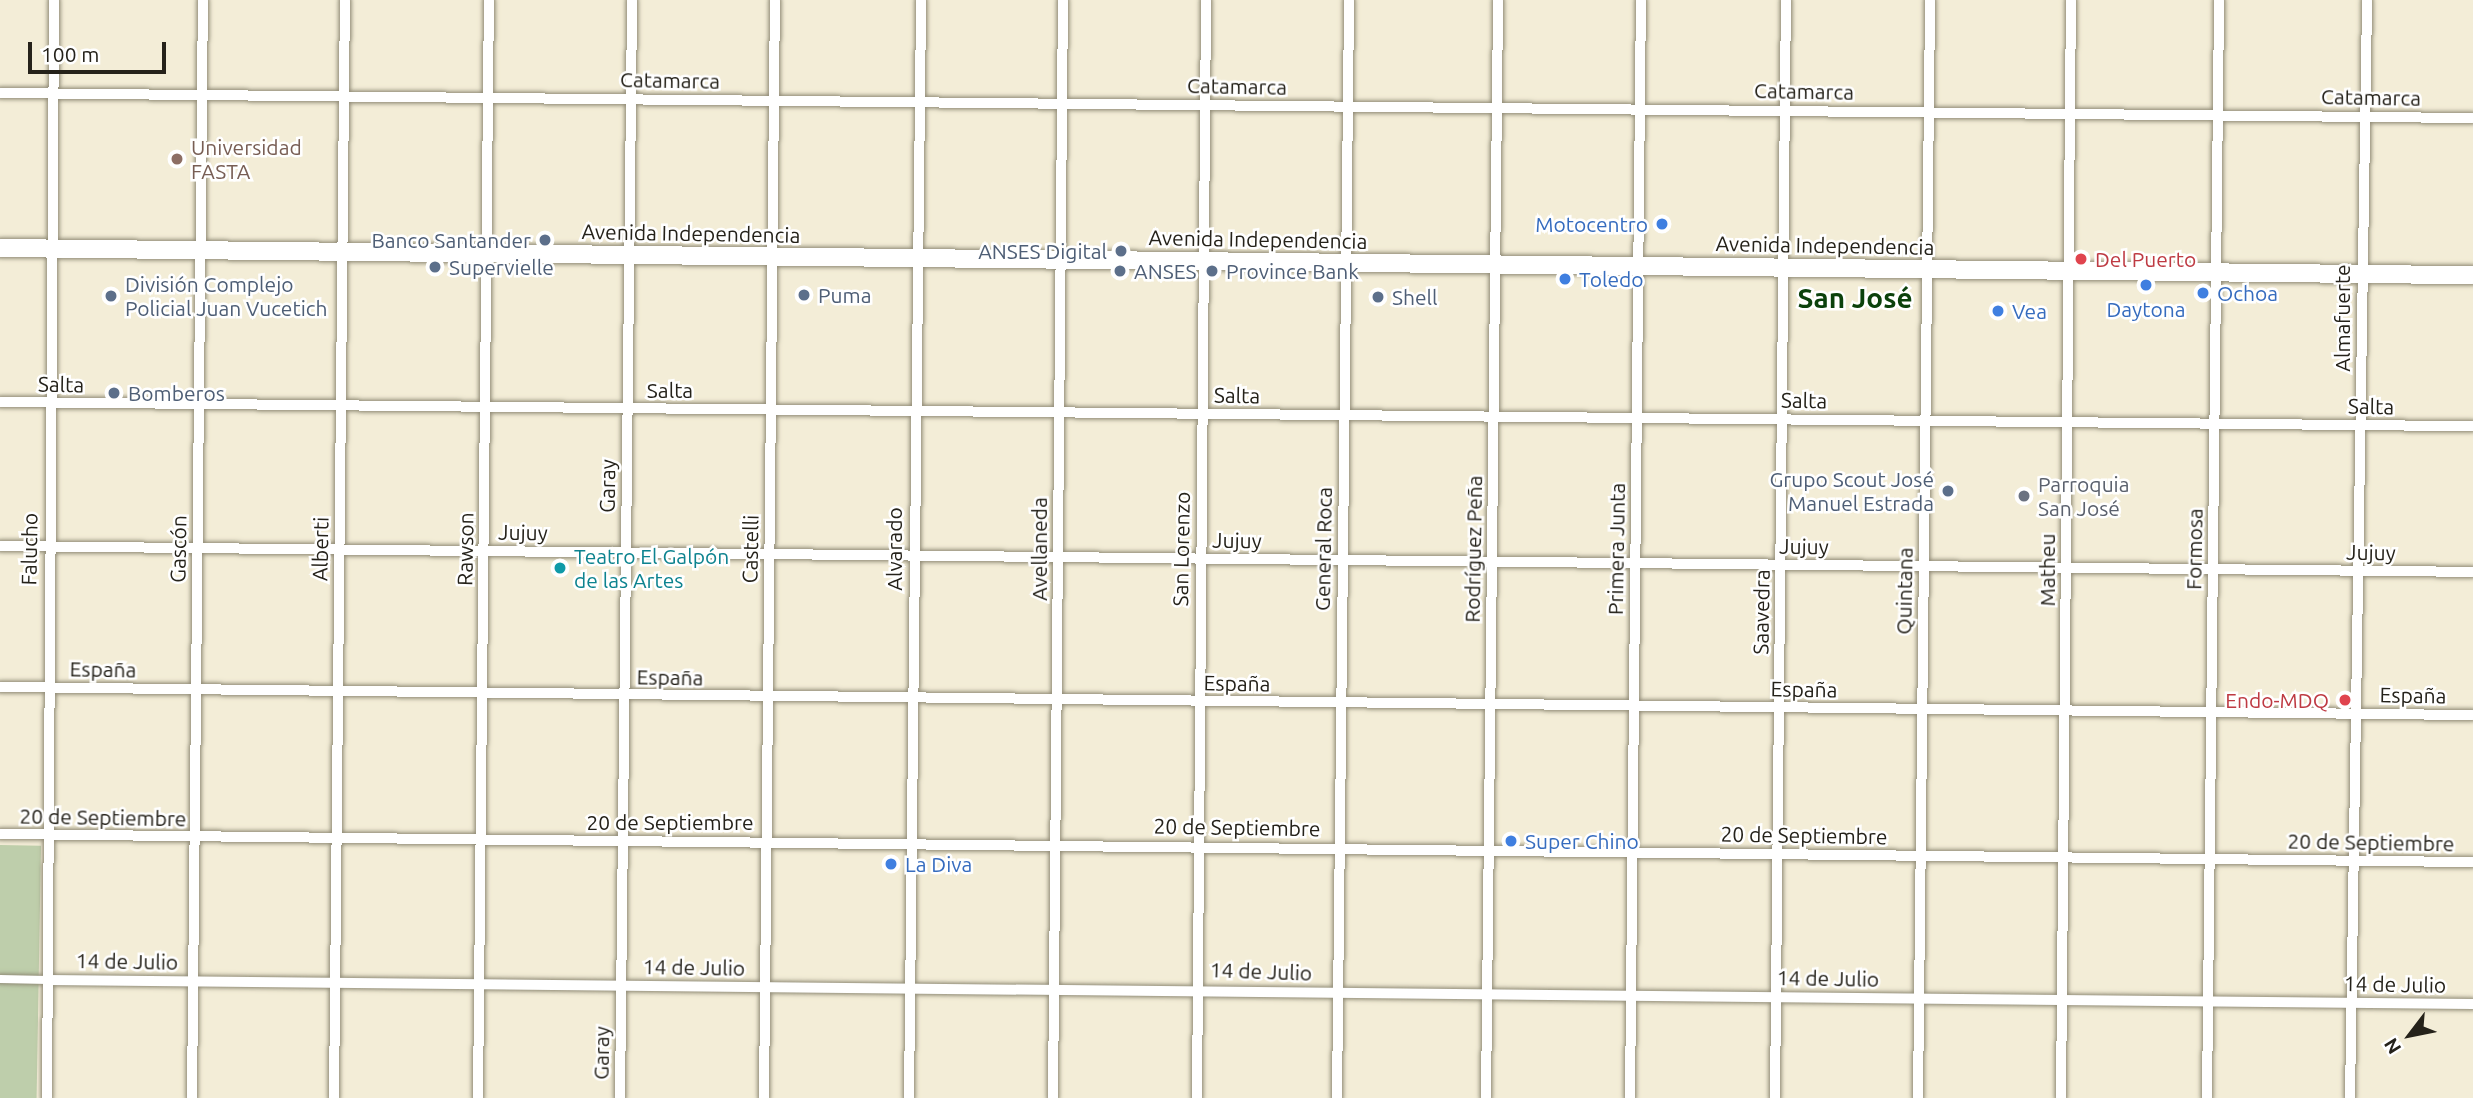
<!DOCTYPE html>
<meta charset="utf-8">
<style>
body{margin:0}
#map{position:relative;width:2473px;height:1098px;overflow:hidden;background:#f3edd7;font-family:Ubuntu,sans-serif}
div>[style]{position:absolute}
[style*='--x']{left:calc(var(--x)*1px);top:calc(var(--y)*1px);width:calc(var(--w)*1px);rotate:calc(var(--a)*1deg)}
.green>*{inset:0;background:#beceab;transform-origin:0 0}
.roads{filter:drop-shadow(0 0 2px #918c77) drop-shadow(0 0 2px #918c77)}
.pedestrian>*{height:8px;margin:-4px;padding:0 4px;transform-origin:4px;border-radius:4px;background:#fff}
.minor>*{height:10px;margin:-5px;padding:0 5px;transform-origin:5px;border-radius:5px;background:#fff}
.primary>*{height:18px;margin:-9px;padding:0 9px;transform-origin:9px;border-radius:9px;background:#fff}
.dots>*{width:19px;height:19px;translate:-50% -50%;box-sizing:border-box;border:4px solid #fff;border-radius:50%}
span{translate:-50% -50%;white-space:nowrap;text-align:center;line-height:1.15;-webkit-text-stroke:5px #fff;paint-order:stroke}
.street-label{font-size:21px;color:#25221a}
.education-label{font-size:21px;color:#785e54}
.left{translate:0 -50%;text-align:left}
.shop-label{font-size:21px;color:#366cbe}
.right{translate:-100% -50%;text-align:right}
.service-label{font-size:21px;color:#4e5e75}
.health-label{font-size:21px;color:#be3a42}
.worship-label{font-size:21px;color:#5b616d}
.culture-label{font-size:21px;color:#0d838f}
.district-label{font-size:28px;color:#0b410b;font-weight:700}
.north{position:absolute;left:2375px;top:1000px;width:70px;height:70px;-webkit-text-stroke:5px #fff;paint-order:stroke;rotate:238deg;font-size:19px;font-weight:700;line-height:28px;text-align:center;color:#25221a}
.north::after{content:'';display:block;margin:auto;width:24px;height:32px;background:#25221a;clip-path:polygon(50% 0,100% 100%,50% 72%,0 100%)}
.scale{position:absolute;left:28px;top:42px;width:138px;height:32px;box-sizing:border-box;border:4px solid #25221a;border-top:0;padding-left:9px;font-size:21px;line-height:24px;white-space:nowrap;color:#25221a;-webkit-text-stroke:5px #fff;paint-order:stroke}
</style>
<div id="map">
<div class="green">
<i style="left:0;top:845px;width:41px;height:253px;rotate:1deg"></i>
</div>
<div class="roads">
<div class="pedestrian">
<i style="--x:0;--y:979;--w:48;--a:1.2"></i>
</div>
<div class="minor">
<i style="--x:0;--y:93;--w:2473;--a:0.58"></i>
<i style="--x:0;--y:402;--w:2473;--a:0.56"></i>
<i style="--x:0;--y:546;--w:2473;--a:0.6"></i>
<i style="--x:0;--y:687;--w:2473;--a:0.65"></i>
<i style="--x:0;--y:834;--w:2473;--a:0.65"></i>
<i style="--x:48;--y:980;--w:2425;--a:0.57"></i>
<i style="--x:47;--y:1098;--w:1098;--a:-89.63"></i>
<i style="--x:192;--y:1098;--w:1098;--a:-89.43"></i>
<i style="--x:334;--y:1098;--w:1098;--a:-89.43"></i>
<i style="--x:478;--y:1098;--w:1098;--a:-89.43"></i>
<i style="--x:620;--y:1098;--w:1098;--a:-89.37"></i>
<i style="--x:764;--y:1098;--w:1098;--a:-89.43"></i>
<i style="--x:909;--y:1098;--w:1098;--a:-89.37"></i>
<i style="--x:1053;--y:1098;--w:1098;--a:-89.48"></i>
<i style="--x:1197;--y:1098;--w:1098;--a:-89.53"></i>
<i style="--x:1337;--y:1098;--w:1098;--a:-89.37"></i>
<i style="--x:1486;--y:1098;--w:1098;--a:-89.37"></i>
<i style="--x:1630;--y:1098;--w:1098;--a:-89.43"></i>
<i style="--x:1775;--y:1098;--w:1098;--a:-89.43"></i>
<i style="--x:1918;--y:1098;--w:1098;--a:-89.37"></i>
<i style="--x:2061;--y:1098;--w:1098;--a:-89.48"></i>
<i style="--x:2207;--y:1098;--w:1098;--a:-89.37"></i>
<i style="--x:2350;--y:1098;--w:1098;--a:-89.11"></i>
</div>
<div class="primary">
<i style="--x:0;--y:248;--w:2473;--a:0.63"></i>
</div>
</div>
<div class="dots">
<i style="left:177px;top:159px;background:#8d6e63"></i>
<i style="left:1662px;top:224px;background:#3f7fe0"></i>
<i style="left:545px;top:240px;background:#5c6f8a"></i>
<i style="left:1121px;top:251px;background:#5c6f8a"></i>
<i style="left:2081px;top:259px;background:#e0444e"></i>
<i style="left:435px;top:267px;background:#5c6f8a"></i>
<i style="left:1120px;top:271px;background:#5c6f8a"></i>
<i style="left:1212px;top:271px;background:#5c6f8a"></i>
<i style="left:1565px;top:279px;background:#3f7fe0"></i>
<i style="left:2146px;top:285px;background:#3f7fe0"></i>
<i style="left:2203px;top:293px;background:#3f7fe0"></i>
<i style="left:804px;top:295px;background:#5c6f8a"></i>
<i style="left:111px;top:296px;background:#5c6f8a"></i>
<i style="left:1378px;top:297px;background:#5c6f8a"></i>
<i style="left:1998px;top:311px;background:#3f7fe0"></i>
<i style="left:114px;top:393px;background:#5c6f8a"></i>
<i style="left:1948px;top:491px;background:#5c6f8a"></i>
<i style="left:2024px;top:496px;background:#6b7280"></i>
<i style="left:560px;top:568px;background:#0f9aa8"></i>
<i style="left:2345px;top:700px;background:#e0444e"></i>
<i style="left:1511px;top:841px;background:#3f7fe0"></i>
<i style="left:891px;top:864px;background:#3f7fe0"></i>
</div>
<div class="street-label">
<span style="left:670px;top:80px;rotate:1deg">Catamarca</span>
<span style="left:1237px;top:86px;rotate:1deg">Catamarca</span>
<span style="left:1804px;top:91px;rotate:1deg">Catamarca</span>
<span style="left:2371px;top:97px;rotate:1deg">Catamarca</span>
<span style="left:691px;top:233px;rotate:1deg">Avenida Independencia</span>
<span style="left:1258px;top:239px;rotate:1deg">Avenida Independencia</span>
<span style="left:1825px;top:245px;rotate:1deg">Avenida Independencia</span>
<span style="left:2342px;top:318px;rotate:-90deg">Almafuerte</span>
<span style="left:61px;top:384px;rotate:1deg">Salta</span>
<span style="left:670px;top:390px">Salta</span>
<span style="left:1237px;top:395px;rotate:1deg">Salta</span>
<span style="left:1804px;top:400px;rotate:1deg">Salta</span>
<span style="left:2371px;top:406px;rotate:1deg">Salta</span>
<span style="left:607px;top:486px;rotate:-89deg">Garay</span>
<span style="left:523px;top:532px;rotate:1deg">Jujuy</span>
<span style="left:1237px;top:540px;rotate:1deg">Jujuy</span>
<span style="left:1804px;top:546px;rotate:1deg">Jujuy</span>
<span style="left:29px;top:549px;rotate:-89deg">Falucho</span>
<span style="left:178px;top:549px;rotate:-89deg">Gascón</span>
<span style="left:320px;top:549px;rotate:-89deg">Alberti</span>
<span style="left:465px;top:549px;rotate:-89deg">Rawson</span>
<span style="left:750px;top:549px;rotate:-89deg">Castelli</span>
<span style="left:894px;top:549px;rotate:-90deg">Alvarado</span>
<span style="left:1039px;top:549px;rotate:-90deg">Avellaneda</span>
<span style="left:1181px;top:549px;rotate:-89deg">San Lorenzo</span>
<span style="left:1323px;top:549px;rotate:-89deg">General Roca</span>
<span style="left:1473px;top:549px;rotate:-89deg">Rodríguez Peña</span>
<span style="left:1616px;top:549px;rotate:-89deg">Primera Junta</span>
<span style="left:2194px;top:549px;rotate:-89deg">Formosa</span>
<span style="left:2371px;top:552px;rotate:1deg">Jujuy</span>
<span style="left:2047px;top:570px;rotate:-90deg">Matheu</span>
<span style="left:1904px;top:591px;rotate:-89deg">Quintana</span>
<span style="left:1761px;top:612px;rotate:-89deg">Saavedra</span>
<span style="left:103px;top:669px;rotate:1deg">España</span>
<span style="left:670px;top:677px;rotate:1deg">España</span>
<span style="left:1237px;top:683px;rotate:1deg">España</span>
<span style="left:1804px;top:689px;rotate:1deg">España</span>
<span style="left:2413px;top:695px;rotate:1deg">España</span>
<span style="left:103px;top:817px;rotate:1deg">20 de Septiembre</span>
<span style="left:670px;top:822px">20 de Septiembre</span>
<span style="left:1237px;top:827px;rotate:1deg">20 de Septiembre</span>
<span style="left:1804px;top:835px;rotate:1deg">20 de Septiembre</span>
<span style="left:2371px;top:842px;rotate:1deg">20 de Septiembre</span>
<span style="left:127px;top:961px;rotate:1deg">14 de Julio</span>
<span style="left:694px;top:967px;rotate:1deg">14 de Julio</span>
<span style="left:1261px;top:971px;rotate:2deg">14 de Julio</span>
<span style="left:1828px;top:978px;rotate:1deg">14 de Julio</span>
<span style="left:2395px;top:984px;rotate:1deg">14 de Julio</span>
<span style="left:601px;top:1053px;rotate:-89deg">Garay</span>
</div>
<div class="education-label">
<span class="left" style="left:191px;top:159px">Universidad<br>FASTA</span>
</div>
<div class="shop-label">
<span class="right" style="left:1648px;top:224px">Motocentro</span>
<span class="left" style="left:1579px;top:279px">Toledo</span>
<span class="left" style="left:2217px;top:293px">Ochoa</span>
<span style="left:2146px;top:309px">Daytona</span>
<span class="left" style="left:2012px;top:311px">Vea</span>
<span class="left" style="left:1525px;top:841px">Super Chino</span>
<span class="left" style="left:905px;top:864px">La Diva</span>
</div>
<div class="service-label">
<span class="right" style="left:531px;top:240px">Banco Santander</span>
<span class="right" style="left:1107px;top:251px">ANSES Digital</span>
<span class="left" style="left:449px;top:267px">Supervielle</span>
<span class="left" style="left:1134px;top:271px">ANSES</span>
<span class="left" style="left:1226px;top:271px">Province Bank</span>
<span class="left" style="left:125px;top:296px">División Complejo<br>Policial Juan Vucetich</span>
<span class="left" style="left:818px;top:295px">Puma</span>
<span class="left" style="left:1392px;top:297px">Shell</span>
<span class="left" style="left:128px;top:393px">Bomberos</span>
<span class="right" style="left:1934px;top:491px">Grupo Scout José<br>Manuel Estrada</span>
</div>
<div class="health-label">
<span class="left" style="left:2095px;top:259px">Del Puerto</span>
<span class="right" style="left:2329px;top:700px">Endo-MDQ</span>
</div>
<div class="worship-label">
<span class="left" style="left:2038px;top:496px">Parroquia<br>San José</span>
</div>
<div class="culture-label">
<span class="left" style="left:574px;top:568px">Teatro El Galpón<br>de las Artes</span>
</div>
<div class="district-label">
<span style="left:1855px;top:298px">San José</span>
</div>
<div class="north">N</div>
<div class="scale">100 m</div>
</div>
